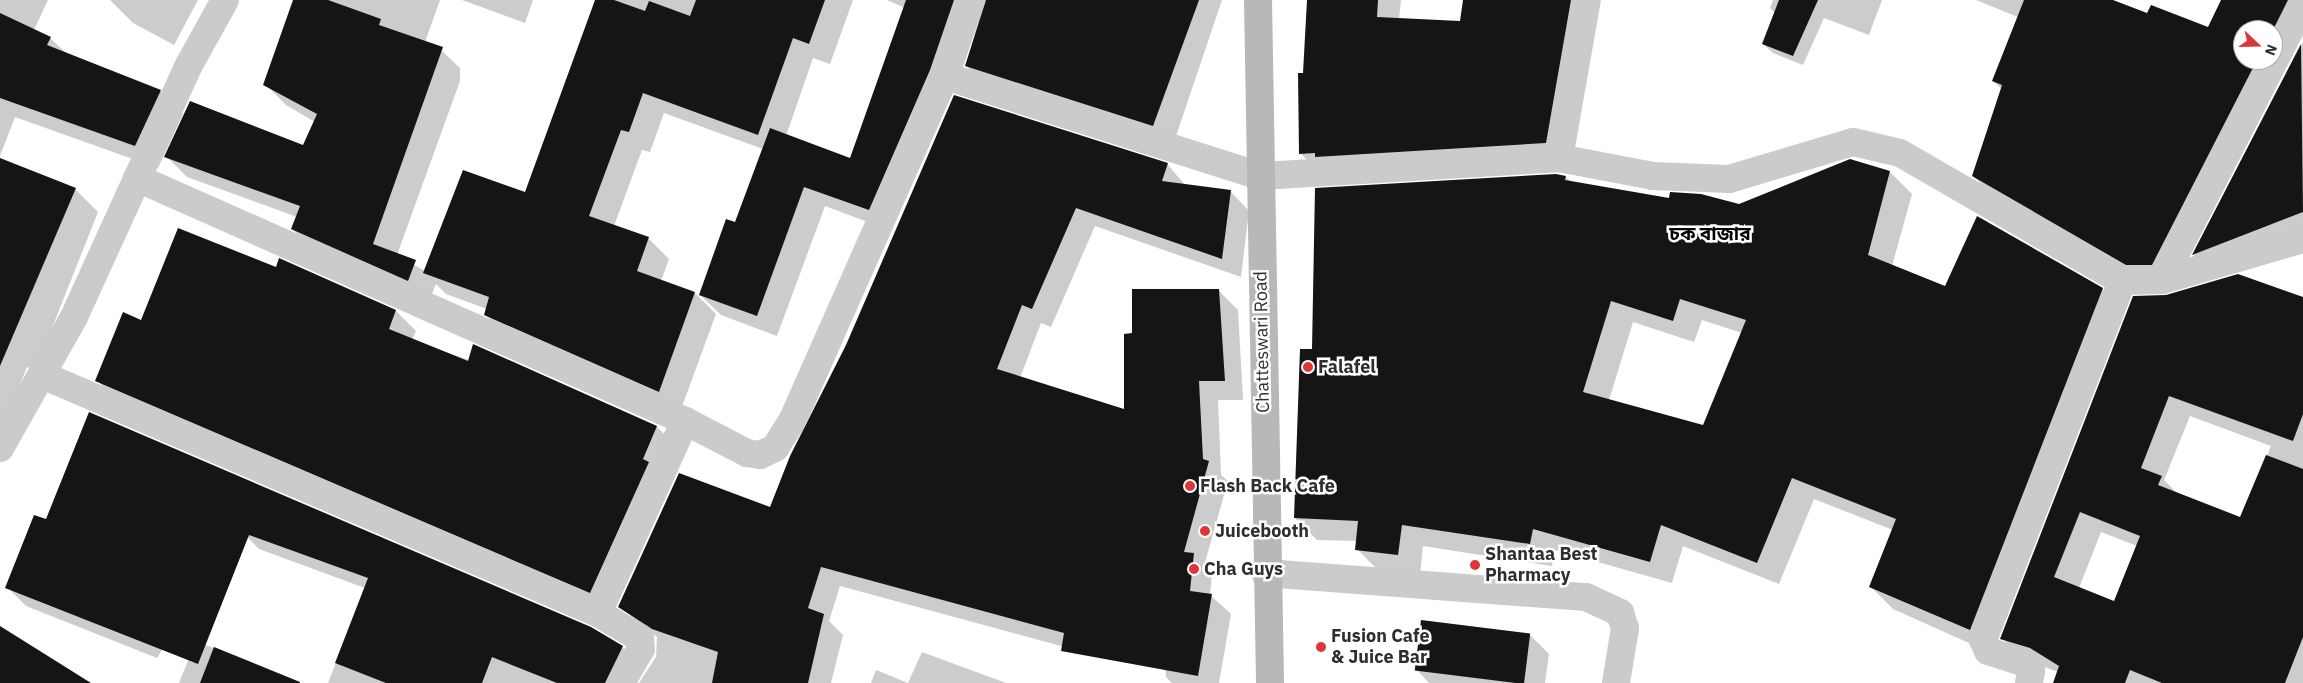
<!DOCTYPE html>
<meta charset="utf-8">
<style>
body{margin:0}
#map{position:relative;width:2303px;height:683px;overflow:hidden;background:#fff;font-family:"IBM Plex Sans","Noto Sans Bengali",sans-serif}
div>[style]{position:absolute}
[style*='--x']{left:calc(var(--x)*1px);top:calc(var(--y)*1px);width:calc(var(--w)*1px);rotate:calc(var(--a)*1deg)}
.shadow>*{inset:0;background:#0003}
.building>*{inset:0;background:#151515;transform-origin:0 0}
.minor>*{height:28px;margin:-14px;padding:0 14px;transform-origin:14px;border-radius:14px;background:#cbcbcb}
.secondary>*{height:28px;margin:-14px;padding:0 14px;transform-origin:14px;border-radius:14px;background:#b8b8b8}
.dots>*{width:14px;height:14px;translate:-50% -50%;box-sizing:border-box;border:2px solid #fff;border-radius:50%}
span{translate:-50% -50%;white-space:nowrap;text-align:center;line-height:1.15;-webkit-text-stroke:5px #fff;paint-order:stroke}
.street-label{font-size:18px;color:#2e2e2e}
.poi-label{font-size:18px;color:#2e2e2e;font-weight:700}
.left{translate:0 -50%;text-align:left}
.neighbourhood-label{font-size:19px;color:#000;font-weight:700}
.north{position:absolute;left:2233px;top:20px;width:50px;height:50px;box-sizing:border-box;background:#fff;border:1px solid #ababab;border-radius:50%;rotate:111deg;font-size:14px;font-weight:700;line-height:20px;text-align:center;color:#2e2e2e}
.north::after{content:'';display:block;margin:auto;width:18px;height:22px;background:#de3636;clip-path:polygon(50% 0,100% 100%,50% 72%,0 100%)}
</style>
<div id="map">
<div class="shadow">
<i style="clip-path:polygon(0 0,48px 0,34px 30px,50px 38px,66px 53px,160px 91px,183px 114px,158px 168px,15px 117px,0 156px)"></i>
<i style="clip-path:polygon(110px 0,198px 0,174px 45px,133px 23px)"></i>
<i style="clip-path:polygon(295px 0,440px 0,425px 42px,438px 47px,460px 68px,460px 81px,397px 255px,425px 271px,526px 194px,596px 0,853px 0,830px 64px,813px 58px,786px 136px,851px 160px,905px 8px,887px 0,1222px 0,1173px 145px,987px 86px,966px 66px,982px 8px,889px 230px,825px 206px,777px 336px,721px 315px,700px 295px,736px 224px,763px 149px,664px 113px,650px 152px,642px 150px,614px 226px,648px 238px,669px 259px,661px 281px,695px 293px,716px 314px,680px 412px,506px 335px,485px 314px,487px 309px,446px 294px,436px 284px,429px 301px,314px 250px,292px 229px,297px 217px,187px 177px,166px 156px,304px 146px,315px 122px,286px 105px,265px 84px)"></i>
<i style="clip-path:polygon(462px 0,533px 0,525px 23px)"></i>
<i style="clip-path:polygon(1309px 0,1401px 0,1399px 19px,1462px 22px,1465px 0,1593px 0,1567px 164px,1321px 174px,1300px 153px)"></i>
<i style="clip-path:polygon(1773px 0,1882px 0,1869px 35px,1824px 18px,1803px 65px,1773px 53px,1763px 44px,1775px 13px,1770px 8px)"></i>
<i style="clip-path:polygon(evenodd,1976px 0,2110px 0,2148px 15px,2151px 6px,2208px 28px,2222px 0,2303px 0,2303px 22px,2170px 282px,2145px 282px,1991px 194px,1973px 176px,2002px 89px,1993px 81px,2018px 17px,1976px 0,2243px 30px,2273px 30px,2273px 60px,2243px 60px,2243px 30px)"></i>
<i style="clip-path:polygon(2303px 42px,2303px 236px,2211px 272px,2194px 255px)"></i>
<i style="clip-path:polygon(954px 97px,1167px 164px,1186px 186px,1230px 191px,1249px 211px,1241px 277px,1095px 226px,1051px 327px,1041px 323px,1020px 378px,1125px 411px,1133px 335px,1218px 290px,1238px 310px,1243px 400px,1218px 400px,1221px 475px,1228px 481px,1204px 566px,1212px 574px,1210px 595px,1231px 614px,1219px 683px,1172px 683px,1166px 677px,1162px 632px,1105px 658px,840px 586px,829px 621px,843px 635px,831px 683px,639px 683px,656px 657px,657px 637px,620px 606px,771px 508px,848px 346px)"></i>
<i style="clip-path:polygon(0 159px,75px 189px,98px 212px,35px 371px,27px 367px,0 434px)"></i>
<i style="clip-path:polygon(evenodd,1890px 172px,1912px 194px,1892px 266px,1945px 287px,2102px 289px,2124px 311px,1989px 652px,1893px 609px,1871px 587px,1893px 530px,1814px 499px,1779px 584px,1683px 546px,1672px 583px,1555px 550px,1552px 566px,1423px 546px,1420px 576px,1380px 572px,1358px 550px,1358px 541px,1317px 540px,1295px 518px,1313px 350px,1566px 177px,1571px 182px,1670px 199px,1739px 205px,1890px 172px,1702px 320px,1742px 333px,1704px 427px,1609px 400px,1633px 322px,1694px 342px,1702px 320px)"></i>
<i style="clip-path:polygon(280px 260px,396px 311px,416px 331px,412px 340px,657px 427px,677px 447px,610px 612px,117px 401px,97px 380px,141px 321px,277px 268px)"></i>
<i style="clip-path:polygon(evenodd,2134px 298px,2303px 299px,2303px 683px,2054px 683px,2058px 672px,2022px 659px,2002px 638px,2134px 298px,2190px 416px,2271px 446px,2241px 519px,2178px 494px,2164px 480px,2190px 416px,2134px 298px,2101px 532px,2137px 546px,2115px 602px,2079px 588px,2101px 532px)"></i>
<i style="clip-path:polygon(90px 414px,590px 628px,623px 648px,643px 667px,634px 683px,328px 683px,365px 588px,259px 549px,240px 530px,242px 520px,157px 658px,26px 606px,7px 587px,46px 521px)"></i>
<i style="clip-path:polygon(1423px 621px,1530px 635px,1549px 654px,1545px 683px,1429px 683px,1417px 670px)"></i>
<i style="clip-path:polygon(196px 641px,300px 683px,179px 683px)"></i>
<i style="clip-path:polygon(922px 652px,1006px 683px,871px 683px,876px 670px,908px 683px)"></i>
</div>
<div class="building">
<i style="clip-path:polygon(293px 0,328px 0,381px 19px,379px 25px,443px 47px,373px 244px,416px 260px,408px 281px,291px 229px,300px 206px,164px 157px,190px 101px,303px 145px,317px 114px,263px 85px)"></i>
<i style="clip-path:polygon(595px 0,614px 0,645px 11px,649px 1px,690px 16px,696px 0,825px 0,809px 44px,793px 38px,758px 135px,643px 93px,629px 132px,621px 130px,589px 216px,649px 237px,637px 271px,695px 292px,659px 392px,484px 315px,489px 297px,423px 273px,463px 170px,525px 192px)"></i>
<i style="clip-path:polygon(906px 0,954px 0,930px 70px,869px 210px,804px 187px,757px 316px,699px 295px,726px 219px,735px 222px,770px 128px,850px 158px)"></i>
<i style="clip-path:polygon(986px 0,1199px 0,1153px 126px,965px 66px)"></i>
<i style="clip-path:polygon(1307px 0,1378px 0,1377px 17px,1460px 21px,1463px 0,1571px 0,1546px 143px,1315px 157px,1315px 153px,1299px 154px,1298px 73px,1303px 73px)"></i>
<i style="clip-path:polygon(1779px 0,1818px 0,1793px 56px,1762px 44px)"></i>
<i style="clip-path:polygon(2024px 0,2113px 0,2147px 13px,2151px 5px,2208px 27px,2221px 0,2288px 0,2273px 30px,2243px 30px,2243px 60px,2257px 60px,2152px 265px,2126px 265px,1972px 176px,2002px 85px,1992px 81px)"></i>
<i style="clip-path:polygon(0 13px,51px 37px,47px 45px,161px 90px,135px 146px,0 98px)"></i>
<i style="clip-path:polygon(2301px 44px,2303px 212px,2192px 255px)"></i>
<i style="clip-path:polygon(954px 95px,1168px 163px,1162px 181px,1231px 190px,1222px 259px,1076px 208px,1032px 309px,1022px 305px,997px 369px,1124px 409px,1124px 334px,1132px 333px,1132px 289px,1219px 289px,1225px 381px,1199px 381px,1203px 459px,1209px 461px,1184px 552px,1194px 553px,1190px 591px,1212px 594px,1198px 676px,1061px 651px,1064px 633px,821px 567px,808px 608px,824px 614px,808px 683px,712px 683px,718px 652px,652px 629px,618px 607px,679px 473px,770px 507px,790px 456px,846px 345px)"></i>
<i style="clip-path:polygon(0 158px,76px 188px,0 366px)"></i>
<i style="clip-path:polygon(evenodd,1850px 159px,1890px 171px,1868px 255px,1945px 286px,1977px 216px,2103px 288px,1970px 630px,1869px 587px,1896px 519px,1792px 478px,1757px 563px,1661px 525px,1650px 562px,1533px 529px,1530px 544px,1402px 525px,1398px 555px,1355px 550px,1358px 521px,1294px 518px,1300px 349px,1312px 349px,1315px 188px,1556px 174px,1566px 176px,1565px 180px,1669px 198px,1670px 192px,1701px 194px,1739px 204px,1850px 159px,1680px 299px,1746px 320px,1703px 425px,1583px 392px,1611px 301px,1673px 321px,1680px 299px)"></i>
<i style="clip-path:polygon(178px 228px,276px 267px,279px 258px,396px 310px,389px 329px,468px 361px,473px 344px,657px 426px,643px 459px,649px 462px,590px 593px,95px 381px,123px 312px,141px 320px)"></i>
<i style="clip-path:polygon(evenodd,2238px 274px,2303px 297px,2303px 414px,2293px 441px,2169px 396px,2141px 468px,2162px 476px,2158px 485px,2240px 517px,2266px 455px,2303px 469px,2303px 637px,2285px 683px,2162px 683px,2130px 670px,2125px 683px,2053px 683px,2059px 666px,2030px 648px,2000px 639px,2133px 296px,2166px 295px,2238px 274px,2080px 512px,2140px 536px,2114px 601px,2054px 577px,2080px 512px)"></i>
<i style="clip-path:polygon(89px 412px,591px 627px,623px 646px,605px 683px,557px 683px,492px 657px,482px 683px,386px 683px,335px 663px,368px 578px,249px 535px,198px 664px,5px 588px,34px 515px,46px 519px)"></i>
<i style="left:1421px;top:620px;width:110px;height:51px;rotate:7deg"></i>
<i style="clip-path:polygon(0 626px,91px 683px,0 683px)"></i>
<i style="clip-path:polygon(214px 647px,300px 682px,300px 683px,200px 683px)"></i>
</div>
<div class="minor">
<i style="--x:945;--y:76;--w:330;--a:17.6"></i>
<i style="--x:1260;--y:176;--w:300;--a:-3.4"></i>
<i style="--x:1559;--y:158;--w:96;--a:10.8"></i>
<i style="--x:1653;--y:176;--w:76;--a:2.3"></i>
<i style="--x:1729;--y:179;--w:129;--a:-16.6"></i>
<i style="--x:1853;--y:142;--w:48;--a:13.2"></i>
<i style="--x:1900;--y:153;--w:256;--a:30"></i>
<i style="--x:2122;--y:281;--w:40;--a:-1.4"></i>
<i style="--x:2162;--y:280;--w:147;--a:-16.2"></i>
<i style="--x:1559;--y:158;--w:160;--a:-80"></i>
<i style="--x:137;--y:178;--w:599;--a:23.91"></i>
<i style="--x:685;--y:421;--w:70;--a:27.3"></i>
<i style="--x:747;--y:453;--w:13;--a:9"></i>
<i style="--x:760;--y:455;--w:17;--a:-25"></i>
<i style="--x:775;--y:448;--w:34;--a:-58"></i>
<i style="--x:793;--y:419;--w:375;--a:-66.1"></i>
<i style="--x:945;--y:76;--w:80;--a:-71.1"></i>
<i style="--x:2162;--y:280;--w:309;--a:-62.9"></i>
<i style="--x:42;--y:375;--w:605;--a:23.17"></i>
<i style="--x:0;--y:448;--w:150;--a:-60.5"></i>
<i style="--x:74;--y:317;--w:277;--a:-65.5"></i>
<i style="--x:189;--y:65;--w:74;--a:-61"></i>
<i style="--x:1265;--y:573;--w:322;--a:4.3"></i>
<i style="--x:1586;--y:597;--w:38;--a:25"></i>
<i style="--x:1620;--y:613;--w:16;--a:72"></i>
<i style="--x:1625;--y:628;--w:56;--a:99.3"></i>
<i style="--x:621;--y:683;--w:39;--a:-60"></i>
<i style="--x:641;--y:649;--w:11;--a:-95"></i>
<i style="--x:640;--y:638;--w:49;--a:-149.2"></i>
<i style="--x:598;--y:613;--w:211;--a:-65.6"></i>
<i style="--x:2029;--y:683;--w:12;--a:-81"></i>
<i style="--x:2031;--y:671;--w:10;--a:-127"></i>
<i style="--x:2025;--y:663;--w:39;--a:-162"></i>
<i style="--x:1988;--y:651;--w:12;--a:-114"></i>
<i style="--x:1983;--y:640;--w:385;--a:-68.8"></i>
</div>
<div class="secondary">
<i style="--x:1258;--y:0;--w:683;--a:88.99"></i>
</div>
<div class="dots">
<i style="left:1308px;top:367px;background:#de3636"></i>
<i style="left:1190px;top:486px;background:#de3636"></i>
<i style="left:1205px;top:531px;background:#de3636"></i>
<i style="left:1475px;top:565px;background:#de3636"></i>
<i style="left:1194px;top:569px;background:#de3636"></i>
<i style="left:1321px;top:647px;background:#de3636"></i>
</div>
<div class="street-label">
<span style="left:1262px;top:342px;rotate:-91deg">Chatteswari Road</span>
</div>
<div class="poi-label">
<span class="left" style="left:1318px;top:367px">Falafel</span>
<span class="left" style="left:1200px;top:486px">Flash Back Cafe</span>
<span class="left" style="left:1215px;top:531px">Juicebooth</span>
<span class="left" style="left:1485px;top:565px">Shantaa Best<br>Pharmacy</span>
<span class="left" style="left:1204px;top:569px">Cha Guys</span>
<span class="left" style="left:1331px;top:647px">Fusion Cafe<br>&amp; Juice Bar</span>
</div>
<div class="neighbourhood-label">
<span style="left:1710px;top:234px">চক বাজার</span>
</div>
<div class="north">N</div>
</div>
